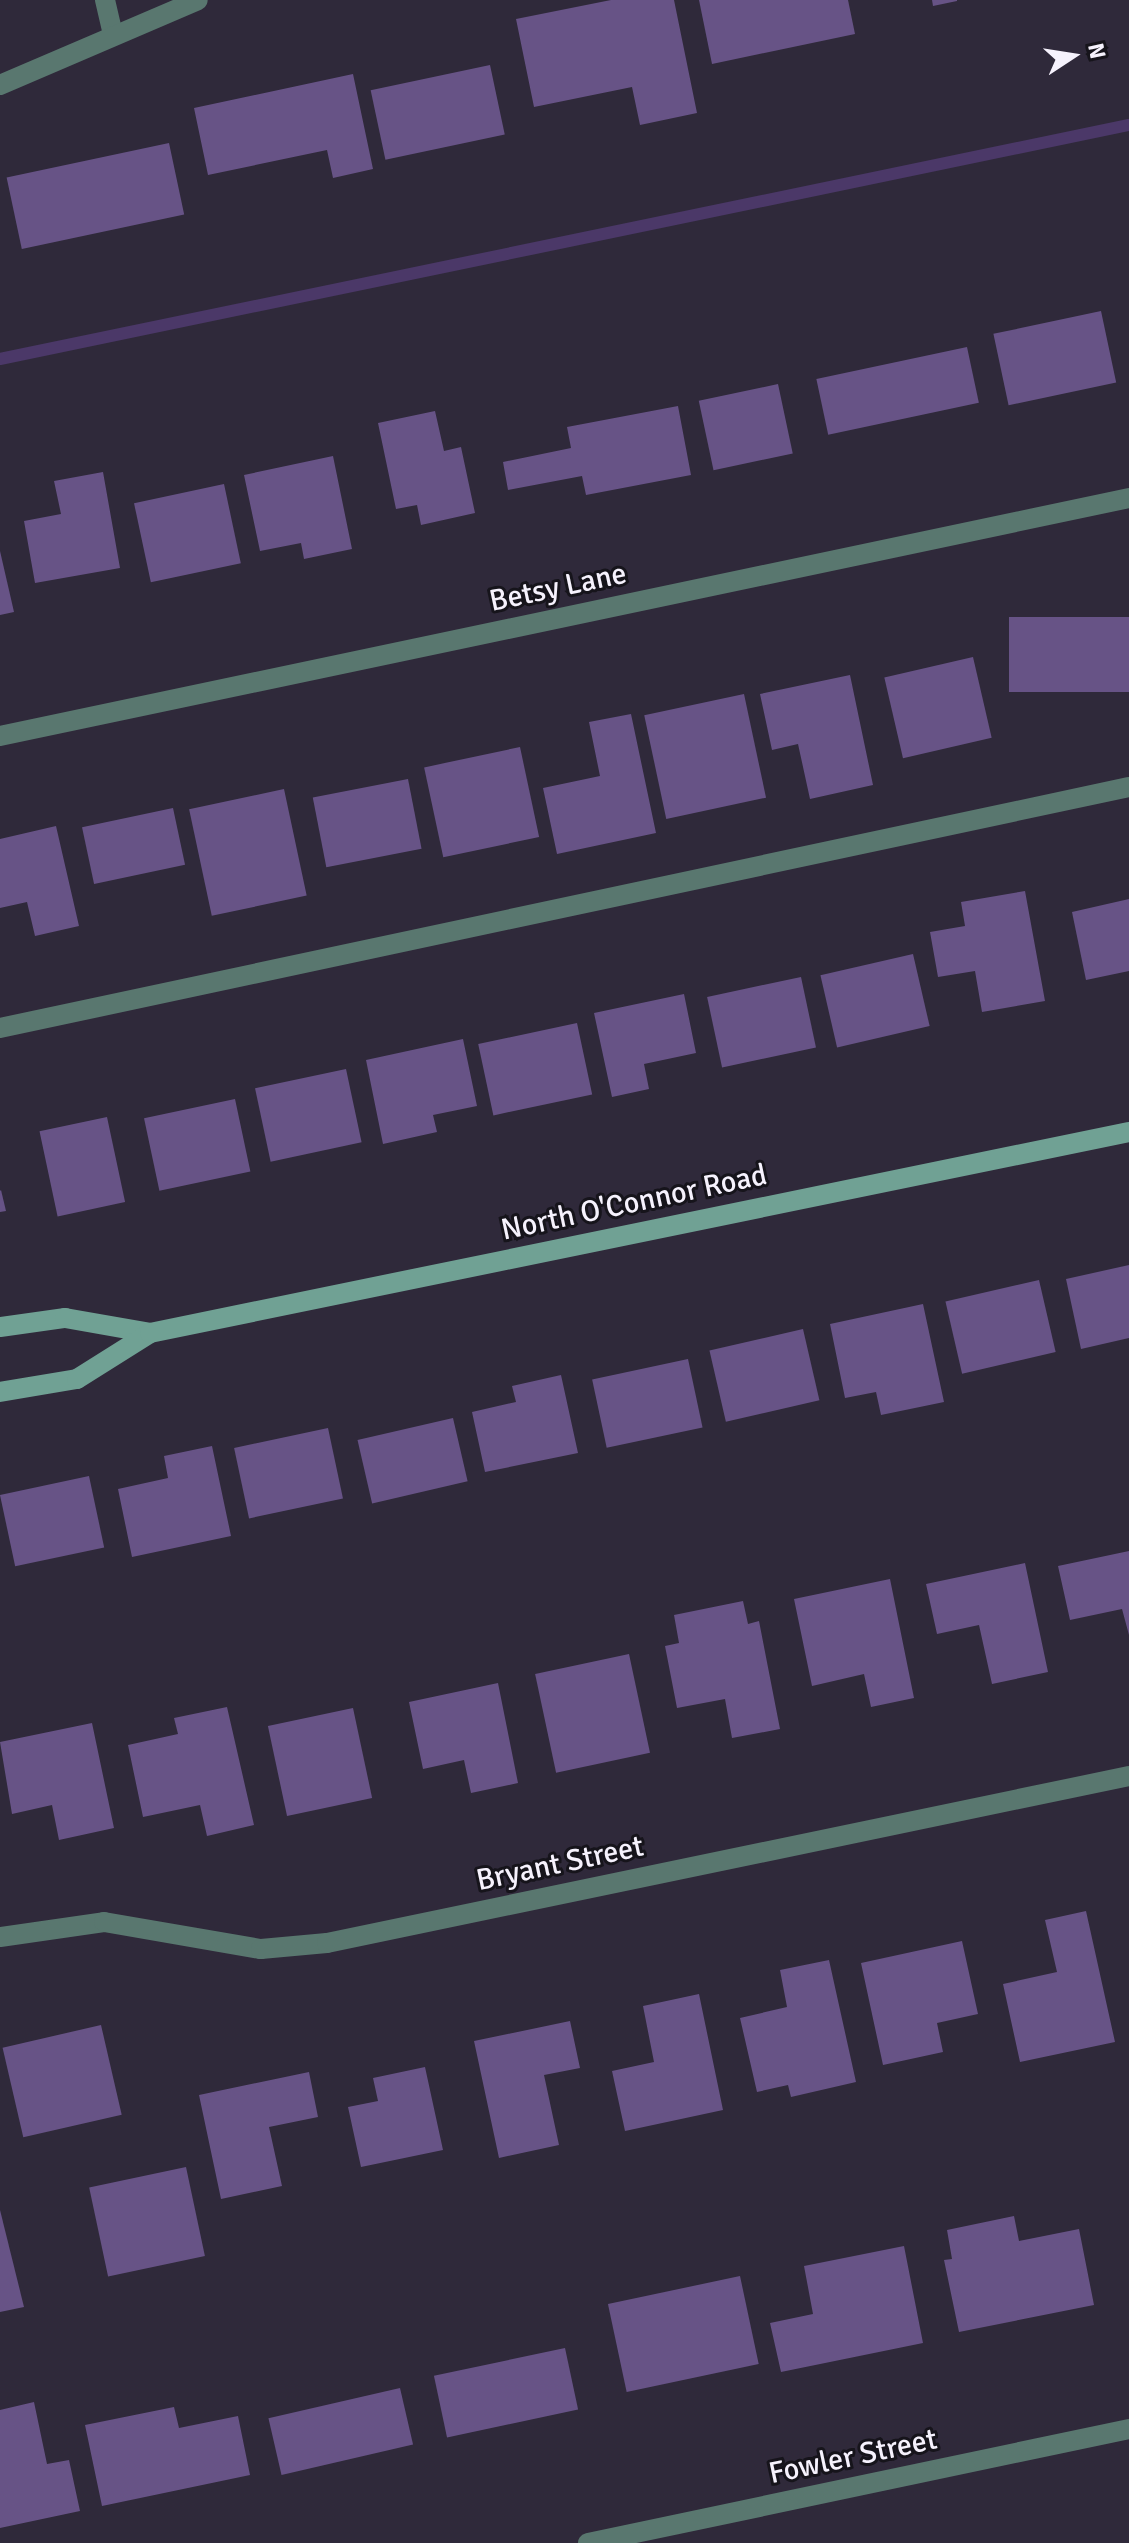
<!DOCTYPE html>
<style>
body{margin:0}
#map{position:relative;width:1129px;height:2543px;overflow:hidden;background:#2f293a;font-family:Signika,sans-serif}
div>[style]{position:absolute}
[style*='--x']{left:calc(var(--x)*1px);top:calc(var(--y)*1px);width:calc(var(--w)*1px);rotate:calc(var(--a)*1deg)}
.stream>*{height:12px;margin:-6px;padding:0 6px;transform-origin:6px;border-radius:6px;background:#4b3868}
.building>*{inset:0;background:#675386;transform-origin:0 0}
.lane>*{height:20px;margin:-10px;padding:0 10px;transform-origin:10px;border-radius:10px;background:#59776f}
.street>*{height:20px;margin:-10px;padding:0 10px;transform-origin:10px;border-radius:10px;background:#59776f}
.secondary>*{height:20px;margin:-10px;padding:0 10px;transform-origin:10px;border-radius:10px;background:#70a194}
span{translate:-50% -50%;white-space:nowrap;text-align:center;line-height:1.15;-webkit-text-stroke:6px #16141b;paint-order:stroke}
.street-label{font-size:30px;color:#f6f2fd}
.north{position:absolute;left:1033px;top:16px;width:80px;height:80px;-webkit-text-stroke:6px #16141b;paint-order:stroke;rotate:78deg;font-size:22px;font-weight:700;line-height:32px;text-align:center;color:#f6f2fd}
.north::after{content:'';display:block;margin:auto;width:28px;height:36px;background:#f6f2fd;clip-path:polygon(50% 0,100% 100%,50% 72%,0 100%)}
</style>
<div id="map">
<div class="stream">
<i style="--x:0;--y:359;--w:1153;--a:-11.71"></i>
</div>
<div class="building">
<i style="clip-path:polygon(611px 0,674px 0,697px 113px,640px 125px,632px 87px,534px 107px,516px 19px)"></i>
<i style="clip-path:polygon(699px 0,848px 0,855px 34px,712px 64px)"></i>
<i style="clip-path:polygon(932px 0,957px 0,957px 1px,933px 6px)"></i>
<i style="left:490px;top:65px;width:71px;height:122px;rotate:78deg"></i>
<i style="clip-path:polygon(353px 74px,373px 169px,333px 178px,327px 150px,208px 175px,194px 108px)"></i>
<i style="left:169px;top:143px;width:73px;height:166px;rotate:78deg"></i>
<i style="left:1101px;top:311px;width:73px;height:110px;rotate:78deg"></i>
<i style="left:967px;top:347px;width:57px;height:154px;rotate:78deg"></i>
<i style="left:778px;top:384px;width:71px;height:81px;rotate:78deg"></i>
<i style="clip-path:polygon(678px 406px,691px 475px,586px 495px,582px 476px,508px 490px,503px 462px,571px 448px,567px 427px)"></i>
<i style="clip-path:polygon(435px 411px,444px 451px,461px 447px,475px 513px,421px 525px,417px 505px,396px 509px,378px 423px)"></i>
<i style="clip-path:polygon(333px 456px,352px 549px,304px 559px,301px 543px,260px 551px,244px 475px)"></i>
<i style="clip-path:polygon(103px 472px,120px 568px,35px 583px,24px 521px,61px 514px,54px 481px)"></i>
<i style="left:224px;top:484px;width:81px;height:92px;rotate:78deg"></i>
<i style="clip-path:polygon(0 551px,14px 612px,0 615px)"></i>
<i style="left:1129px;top:617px;width:75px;height:120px;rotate:90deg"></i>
<i style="left:973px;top:657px;width:83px;height:91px;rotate:77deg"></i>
<i style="clip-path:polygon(850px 675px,873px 785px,810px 799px,798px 744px,772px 750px,760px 694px)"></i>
<i style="left:744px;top:694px;width:106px;height:102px;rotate:78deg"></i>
<i style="clip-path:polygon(631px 714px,656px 833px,557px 854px,543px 788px,600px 776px,589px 722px)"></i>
<i style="left:520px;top:747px;width:92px;height:98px;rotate:78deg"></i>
<i style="left:408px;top:779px;width:71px;height:97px;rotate:79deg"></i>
<i style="left:284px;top:789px;width:109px;height:97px;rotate:78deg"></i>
<i style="left:173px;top:808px;width:58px;height:93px;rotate:78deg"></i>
<i style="clip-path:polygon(56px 826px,79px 926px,35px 936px,27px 902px,0 908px,0 839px)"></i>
<i style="clip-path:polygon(1025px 891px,1045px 1001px,982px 1012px,975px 971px,938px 977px,930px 932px,965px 926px,961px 902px)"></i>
<i style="clip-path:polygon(1129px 899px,1129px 971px,1086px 980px,1072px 912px)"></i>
<i style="left:913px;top:954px;width:74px;height:95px;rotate:77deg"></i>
<i style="left:801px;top:977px;width:72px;height:96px;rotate:78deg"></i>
<i style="clip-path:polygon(684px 994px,696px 1053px,644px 1064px,649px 1089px,612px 1097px,594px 1013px)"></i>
<i style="left:577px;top:1023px;width:73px;height:101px;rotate:78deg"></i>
<i style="clip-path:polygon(463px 1039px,477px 1106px,433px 1115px,437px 1132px,383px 1144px,366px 1060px)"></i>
<i style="left:346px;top:1069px;width:75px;height:93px;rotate:78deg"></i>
<i style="left:235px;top:1099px;width:74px;height:93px;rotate:78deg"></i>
<i style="left:107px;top:1117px;width:87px;height:69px;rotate:78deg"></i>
<i style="clip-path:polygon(1px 1190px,6px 1211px,0 1212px,0 1191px)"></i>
<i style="clip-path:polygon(1129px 1265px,1129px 1338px,1081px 1349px,1066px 1279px)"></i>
<i style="left:1039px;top:1280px;width:74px;height:96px;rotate:77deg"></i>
<i style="clip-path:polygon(923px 1304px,944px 1402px,881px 1415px,876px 1392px,845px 1398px,830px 1324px)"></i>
<i style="left:803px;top:1329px;width:73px;height:96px;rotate:77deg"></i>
<i style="left:688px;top:1359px;width:70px;height:98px;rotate:78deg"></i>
<i style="clip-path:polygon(561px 1375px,578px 1453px,485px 1472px,472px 1412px,516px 1402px,512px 1386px)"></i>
<i style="left:453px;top:1418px;width:65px;height:98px;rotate:77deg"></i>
<i style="left:328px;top:1428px;width:72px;height:96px;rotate:78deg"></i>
<i style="clip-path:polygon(212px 1446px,231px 1536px,132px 1557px,118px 1489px,168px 1478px,164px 1456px)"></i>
<i style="left:89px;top:1476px;width:73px;height:91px;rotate:78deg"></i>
<i style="clip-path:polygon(1129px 1551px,1129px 1635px,1122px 1609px,1070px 1620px,1058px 1566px)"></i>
<i style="clip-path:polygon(1025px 1563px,1048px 1672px,992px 1684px,979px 1625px,937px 1634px,926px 1584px)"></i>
<i style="clip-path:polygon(890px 1579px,914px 1698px,871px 1707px,864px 1674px,812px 1686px,794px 1599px)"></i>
<i style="clip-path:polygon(743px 1601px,748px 1624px,759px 1621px,780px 1729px,732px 1738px,725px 1699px,677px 1708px,665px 1646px,679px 1643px,674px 1615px)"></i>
<i style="left:629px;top:1654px;width:101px;height:96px;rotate:78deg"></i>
<i style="clip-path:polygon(498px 1683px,518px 1783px,471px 1793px,464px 1760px,423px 1769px,409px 1702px)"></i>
<i style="clip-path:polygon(227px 1707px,254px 1825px,207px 1836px,200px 1805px,143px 1817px,128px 1745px,178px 1734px,174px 1718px)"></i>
<i style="left:353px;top:1708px;width:92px;height:87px;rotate:78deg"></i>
<i style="clip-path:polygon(92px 1723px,114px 1828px,59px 1840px,52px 1805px,12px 1814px,0 1742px)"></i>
<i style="clip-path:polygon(1086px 1911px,1115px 2042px,1020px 2062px,1003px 1984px,1057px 1972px,1045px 1920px)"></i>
<i style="clip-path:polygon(962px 1941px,978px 2014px,937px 2023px,943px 2052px,883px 2065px,861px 1963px)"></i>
<i style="clip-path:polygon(829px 1960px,856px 2082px,791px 2097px,788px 2085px,757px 2092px,740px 2018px,787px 2007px,780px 1970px)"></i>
<i style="clip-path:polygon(699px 1994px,723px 2110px,625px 2131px,612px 2071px,654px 2062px,643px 2006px)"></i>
<i style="clip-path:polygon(570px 2021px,580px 2068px,544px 2075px,559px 2145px,499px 2158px,474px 2041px)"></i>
<i style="left:101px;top:2025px;width:92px;height:101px;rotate:77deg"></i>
<i style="clip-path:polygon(425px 2067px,443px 2150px,361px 2167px,348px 2107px,378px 2101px,373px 2078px)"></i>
<i style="clip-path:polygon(309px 2072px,318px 2117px,269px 2127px,282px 2186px,221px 2199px,199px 2095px)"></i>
<i style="left:186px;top:2167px;width:91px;height:99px;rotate:78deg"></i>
<i style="clip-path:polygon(0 2210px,24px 2307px,0 2312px)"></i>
<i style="clip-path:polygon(1014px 2216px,1019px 2241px,1079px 2229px,1094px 2305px,959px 2332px,944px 2260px,952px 2259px,947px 2230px)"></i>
<i style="clip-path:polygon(904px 2246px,923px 2343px,781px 2372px,770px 2323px,813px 2314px,804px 2266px)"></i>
<i style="left:740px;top:2276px;width:90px;height:135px;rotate:78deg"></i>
<i style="left:565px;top:2348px;width:63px;height:134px;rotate:78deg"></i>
<i style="left:400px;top:2388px;width:58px;height:135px;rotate:77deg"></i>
<i style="clip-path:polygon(34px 2402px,47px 2464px,69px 2460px,80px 2511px,0 2528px,0 2410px)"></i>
<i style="clip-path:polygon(174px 2407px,179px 2428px,238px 2416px,250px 2475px,102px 2506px,85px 2425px)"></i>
</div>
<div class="lane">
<i style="--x:0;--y:1028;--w:1154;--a:-12.05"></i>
</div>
<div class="street">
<i style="--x:105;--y:0;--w:36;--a:77"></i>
<i style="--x:0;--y:85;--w:215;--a:-23.2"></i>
<i style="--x:0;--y:736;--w:1154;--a:-11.9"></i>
<i style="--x:0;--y:1937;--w:105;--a:-8.2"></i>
<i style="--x:104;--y:1922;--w:159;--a:9.8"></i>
<i style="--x:261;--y:1949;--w:66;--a:-5.2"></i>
<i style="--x:327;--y:1943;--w:819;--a:-11.76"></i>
<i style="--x:588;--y:2543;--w:553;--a:-11.9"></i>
</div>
<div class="secondary">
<i style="--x:0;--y:1327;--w:66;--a:-7.9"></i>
<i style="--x:65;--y:1318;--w:86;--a:10"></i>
<i style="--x:0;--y:1392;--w:78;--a:-9.6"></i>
<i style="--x:77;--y:1379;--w:86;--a:-32.2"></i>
<i style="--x:150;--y:1333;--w:999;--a:-11.6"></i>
</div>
<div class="street-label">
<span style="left:558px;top:588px;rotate:-12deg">Betsy Lane</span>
<span style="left:634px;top:1203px;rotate:-12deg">North O'Connor Road</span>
<span style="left:560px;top:1864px;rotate:-12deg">Bryant Street</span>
<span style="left:853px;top:2457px;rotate:-12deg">Fowler Street</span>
</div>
<div class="north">N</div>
</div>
